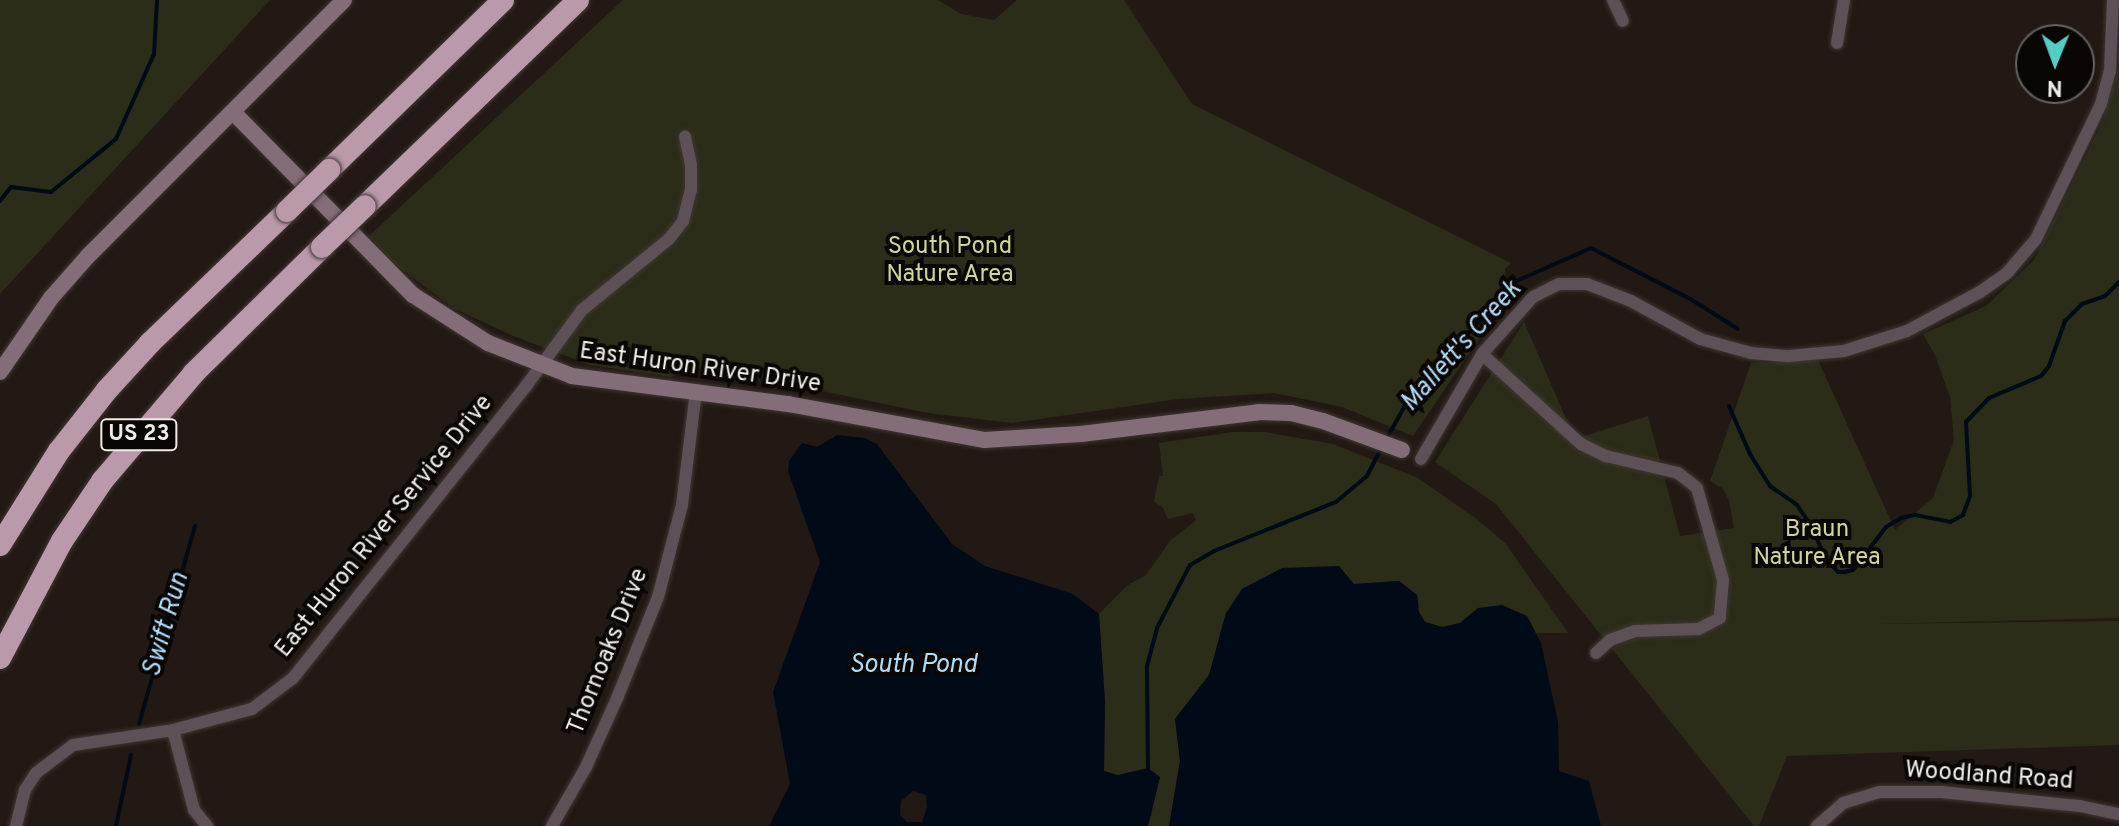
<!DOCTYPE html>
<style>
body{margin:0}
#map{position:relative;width:2119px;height:826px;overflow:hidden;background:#221914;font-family:Overpass,sans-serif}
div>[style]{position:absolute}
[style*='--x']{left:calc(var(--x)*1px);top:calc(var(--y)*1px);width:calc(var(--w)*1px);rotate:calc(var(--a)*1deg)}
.green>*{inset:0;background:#2b2d18}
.water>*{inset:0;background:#000b17}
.stream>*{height:4px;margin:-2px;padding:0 2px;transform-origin:2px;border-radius:2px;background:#000b17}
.roads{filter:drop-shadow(0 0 2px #3f3632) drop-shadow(0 0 2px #3f3632)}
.street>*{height:12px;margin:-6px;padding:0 6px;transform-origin:6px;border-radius:6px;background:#5d5057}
.secondary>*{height:16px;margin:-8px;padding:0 8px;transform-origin:8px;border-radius:8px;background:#836d79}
.highway>*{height:22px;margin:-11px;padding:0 11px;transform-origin:11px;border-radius:11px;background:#ba99ab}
.bridges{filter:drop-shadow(0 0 2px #3f3632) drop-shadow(0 0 2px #3f3632)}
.highway-bridge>*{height:22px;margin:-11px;padding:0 11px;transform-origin:11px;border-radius:11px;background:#ba99ab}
span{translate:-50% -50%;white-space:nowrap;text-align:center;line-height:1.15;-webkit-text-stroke:8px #090604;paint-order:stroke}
.shield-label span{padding:2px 6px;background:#090604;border:2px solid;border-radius:6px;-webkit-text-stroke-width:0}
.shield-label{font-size:22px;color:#f1ebe7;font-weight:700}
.park-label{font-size:24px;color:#d0d59b}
.street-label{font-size:24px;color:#f1ebe7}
.water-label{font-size:26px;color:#afdaf8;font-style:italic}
.north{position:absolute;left:2015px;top:24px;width:80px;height:80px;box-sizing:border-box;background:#090604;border:2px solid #66625f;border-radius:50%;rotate:181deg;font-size:22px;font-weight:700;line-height:32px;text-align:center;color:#f1ebe7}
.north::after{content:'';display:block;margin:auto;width:28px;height:36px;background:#54cdc7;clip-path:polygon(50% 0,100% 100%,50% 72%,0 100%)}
</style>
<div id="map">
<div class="green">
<i style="clip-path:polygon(0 0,270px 0,0 294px)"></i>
<i style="clip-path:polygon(623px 0,938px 0,961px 14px,994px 20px,1017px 0,1124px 0,1192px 104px,1511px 263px,1505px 269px,1508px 296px,1413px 436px,1342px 407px,1274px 393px,1178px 399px,1012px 423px,928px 413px,740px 374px,701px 369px,670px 377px,590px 365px,513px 336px,453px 308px,387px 258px,369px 236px)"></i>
<i style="clip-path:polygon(2119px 28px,2119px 618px,1874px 624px,2119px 621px,2119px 745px,1787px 756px,1759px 826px,1754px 826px,1496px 504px,1435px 462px,1524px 322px,1575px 439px,1648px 416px,1680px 536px,1734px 528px,1729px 500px,1722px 488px,1710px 481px,1751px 363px,1818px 360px,1895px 530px,1933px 498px,1954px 440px,1950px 397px,1935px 355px,1923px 334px,1986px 306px,2034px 260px,2103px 121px,2118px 67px)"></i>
<i style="clip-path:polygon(1232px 432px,1265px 432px,1333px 444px,1418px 478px,1478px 520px,1506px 544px,1568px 633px,1535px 633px,1527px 616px,1478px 608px,1460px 623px,1443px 627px,1425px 622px,1419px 612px,1417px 595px,1399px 581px,1354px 584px,1226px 613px,1209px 675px,1175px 719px,1180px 761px,1169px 826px,1148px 826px,1152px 813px,1133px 771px,1118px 776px,1104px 771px,1105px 702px,1099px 614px,1128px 585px,1146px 575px,1170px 541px,1196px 520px,1193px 513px,1168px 519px,1163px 508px,1154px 501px,1159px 476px,1163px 476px,1159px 443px)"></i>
</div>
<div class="water">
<i style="clip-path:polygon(evenodd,837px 435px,865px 438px,877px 444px,952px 544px,985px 566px,1073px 594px,1099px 614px,1105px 702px,1104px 771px,1118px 775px,1148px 768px,1160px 777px,1148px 826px,769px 826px,790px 784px,773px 692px,820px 562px,788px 471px,789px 461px,802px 443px,817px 447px,837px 435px,913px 791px,926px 795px,927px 807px,922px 822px,907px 822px,900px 815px,901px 801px,913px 791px)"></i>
<i style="clip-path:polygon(1339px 566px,1354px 584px,1399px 581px,1417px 595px,1419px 612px,1425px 622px,1442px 627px,1460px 623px,1478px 608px,1502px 605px,1527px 616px,1541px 643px,1558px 722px,1559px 771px,1589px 781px,1601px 826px,1169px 826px,1180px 761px,1175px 719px,1209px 675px,1226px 613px,1242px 589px,1282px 568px)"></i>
</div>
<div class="stream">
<i style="--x:0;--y:201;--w:18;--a:-52"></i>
<i style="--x:11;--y:187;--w:40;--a:7.1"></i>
<i style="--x:51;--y:192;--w:84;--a:-39.2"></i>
<i style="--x:116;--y:139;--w:93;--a:-65.9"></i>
<i style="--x:154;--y:54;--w:54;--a:-86.8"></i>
<i style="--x:1729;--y:406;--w:52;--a:66.4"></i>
<i style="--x:1750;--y:454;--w:38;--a:58"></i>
<i style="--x:1770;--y:486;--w:33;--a:35"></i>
<i style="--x:1797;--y:505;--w:27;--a:56"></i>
<i style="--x:1812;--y:527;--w:34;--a:67"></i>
<i style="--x:1825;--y:558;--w:19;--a:47"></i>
<i style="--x:1838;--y:572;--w:7;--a:0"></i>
<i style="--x:1845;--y:572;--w:8;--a:-14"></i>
<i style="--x:1853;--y:570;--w:54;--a:-52.5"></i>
<i style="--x:1886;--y:527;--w:17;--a:-31"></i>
<i style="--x:1901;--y:518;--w:14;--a:-12"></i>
<i style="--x:1915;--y:515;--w:36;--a:11"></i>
<i style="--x:1950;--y:522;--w:15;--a:-28"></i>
<i style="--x:1963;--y:515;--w:20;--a:-70"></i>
<i style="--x:1970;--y:496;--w:74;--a:-93.1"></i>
<i style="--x:1966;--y:422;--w:33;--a:-46"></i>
<i style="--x:1989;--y:398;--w:56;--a:-22.9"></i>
<i style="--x:2041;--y:376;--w:13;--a:-51"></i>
<i style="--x:2049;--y:366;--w:48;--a:-70.4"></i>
<i style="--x:2065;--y:321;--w:24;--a:-45"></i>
<i style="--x:2082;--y:304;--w:24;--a:-19"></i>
<i style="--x:2105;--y:296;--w:20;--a:-45"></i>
<i style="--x:1387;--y:438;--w:38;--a:-61"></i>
<i style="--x:1405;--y:405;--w:164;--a:-48.5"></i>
<i style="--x:1514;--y:282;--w:84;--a:-23.8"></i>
<i style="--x:1591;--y:248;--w:114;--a:27.2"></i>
<i style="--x:1692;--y:300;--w:54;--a:32.2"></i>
<i style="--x:139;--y:724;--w:206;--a:-74.2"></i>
<i style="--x:1148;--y:768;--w:102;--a:-90.6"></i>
<i style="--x:1147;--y:666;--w:39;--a:-75"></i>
<i style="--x:1157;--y:628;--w:71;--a:-62.4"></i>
<i style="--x:1190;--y:565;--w:28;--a:-30"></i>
<i style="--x:1214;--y:551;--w:131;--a:-21.9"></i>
<i style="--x:1336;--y:502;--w:40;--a:-40"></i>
<i style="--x:1367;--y:476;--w:30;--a:-63"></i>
<i style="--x:116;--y:826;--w:73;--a:-78.1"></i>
</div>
<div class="roads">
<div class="street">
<i style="--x:1613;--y:0;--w:23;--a:65"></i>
<i style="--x:1837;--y:43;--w:44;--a:-80.8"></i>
<i style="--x:1482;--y:354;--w:134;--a:42.3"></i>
<i style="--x:1581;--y:444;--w:28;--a:26"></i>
<i style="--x:1606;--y:456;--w:74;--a:13.3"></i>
<i style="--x:1678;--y:473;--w:24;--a:38"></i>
<i style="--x:1697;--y:488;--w:96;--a:74.2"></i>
<i style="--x:1723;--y:580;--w:38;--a:95"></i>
<i style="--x:1720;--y:618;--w:25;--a:153"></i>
<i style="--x:1698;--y:629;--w:63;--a:178.2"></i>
<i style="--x:1635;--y:631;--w:27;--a:160"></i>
<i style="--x:1610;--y:640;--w:19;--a:137"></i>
<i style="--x:1421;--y:459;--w:121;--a:-59.8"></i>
<i style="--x:1482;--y:354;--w:76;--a:-48.2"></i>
<i style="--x:1533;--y:297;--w:29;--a:-27"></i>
<i style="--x:1559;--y:284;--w:28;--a:0"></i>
<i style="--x:1587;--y:284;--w:47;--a:21.1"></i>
<i style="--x:1631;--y:301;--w:79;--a:28.8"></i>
<i style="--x:1700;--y:339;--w:53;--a:15.4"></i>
<i style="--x:1751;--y:353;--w:38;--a:5"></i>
<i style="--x:1789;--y:356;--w:55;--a:-5.2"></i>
<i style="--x:1844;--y:351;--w:66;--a:-17.6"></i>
<i style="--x:1907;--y:331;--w:83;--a:-28.1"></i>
<i style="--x:1980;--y:292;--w:33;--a:-35"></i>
<i style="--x:2007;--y:273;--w:45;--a:-49.5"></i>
<i style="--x:2036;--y:239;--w:150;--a:-64.3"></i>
<i style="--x:2101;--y:104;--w:34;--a:-75"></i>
<i style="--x:2110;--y:71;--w:71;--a:-87.6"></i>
<i style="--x:173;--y:730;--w:83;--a:75.3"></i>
<i style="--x:194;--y:810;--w:21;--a:51"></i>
<i style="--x:16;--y:826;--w:37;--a:-76"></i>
<i style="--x:25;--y:790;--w:20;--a:-57"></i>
<i style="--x:36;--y:773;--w:46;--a:-37.1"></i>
<i style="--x:73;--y:745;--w:101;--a:-8.5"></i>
<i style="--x:173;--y:730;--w:82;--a:-14.9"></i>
<i style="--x:252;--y:709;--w:51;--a:-37.1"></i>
<i style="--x:293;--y:678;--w:374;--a:-51.4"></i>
<i style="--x:526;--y:386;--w:94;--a:-53.6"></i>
<i style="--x:582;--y:310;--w:112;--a:-39.2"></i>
<i style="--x:669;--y:239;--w:23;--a:-52"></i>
<i style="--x:683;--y:221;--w:32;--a:-76"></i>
<i style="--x:691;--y:190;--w:25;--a:-90"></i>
<i style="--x:691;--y:165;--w:29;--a:-102"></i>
<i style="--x:552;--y:826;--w:68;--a:-60"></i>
<i style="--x:586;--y:767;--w:78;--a:-65.7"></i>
<i style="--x:618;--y:696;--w:107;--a:-68"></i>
<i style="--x:658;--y:597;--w:95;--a:-75.4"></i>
<i style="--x:682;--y:505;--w:115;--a:-83"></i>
<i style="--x:1817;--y:826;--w:35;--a:-41"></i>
<i style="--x:1843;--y:803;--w:38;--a:-17"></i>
<i style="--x:1879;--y:792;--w:62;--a:0"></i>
<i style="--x:1941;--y:792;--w:140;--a:5.8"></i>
<i style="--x:2080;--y:806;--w:40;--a:12"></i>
</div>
<div class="secondary">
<i style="--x:234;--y:113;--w:255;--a:45.5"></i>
<i style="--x:413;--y:295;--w:89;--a:32.6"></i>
<i style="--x:488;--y:343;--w:90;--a:21.4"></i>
<i style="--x:572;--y:376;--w:218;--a:7.4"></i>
<i style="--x:788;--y:404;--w:199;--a:10.4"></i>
<i style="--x:984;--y:440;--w:97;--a:-3.5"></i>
<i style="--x:1081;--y:434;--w:179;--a:-7"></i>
<i style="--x:1259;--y:412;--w:32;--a:2"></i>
<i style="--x:1291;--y:413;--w:33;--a:14"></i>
<i style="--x:1323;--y:421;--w:84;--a:20.2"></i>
<i style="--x:0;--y:372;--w:90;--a:-55.4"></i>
<i style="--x:51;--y:298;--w:56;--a:-48.6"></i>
<i style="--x:88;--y:256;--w:362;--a:-45"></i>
</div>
<div class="highway">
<i style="--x:329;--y:170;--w:243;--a:-44.3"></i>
<i style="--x:365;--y:206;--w:296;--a:-44"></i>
<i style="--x:0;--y:545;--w:111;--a:-57.9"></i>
<i style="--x:59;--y:451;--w:78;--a:-51.8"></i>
<i style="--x:107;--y:390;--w:64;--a:-47.5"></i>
<i style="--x:150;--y:343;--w:190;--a:-43.9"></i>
<i style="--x:0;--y:658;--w:132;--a:-62.1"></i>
<i style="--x:62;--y:541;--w:73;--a:-56.1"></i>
<i style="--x:103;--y:480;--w:140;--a:-49.6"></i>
<i style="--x:194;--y:373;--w:180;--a:-44.5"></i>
</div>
</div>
<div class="bridges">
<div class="highway-bridge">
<i style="--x:287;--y:211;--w:59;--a:-44.3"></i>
<i style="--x:322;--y:247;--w:59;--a:-43.6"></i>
</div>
</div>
<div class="shield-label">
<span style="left:139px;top:435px">US 23</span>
</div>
<div class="park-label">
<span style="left:950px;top:262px">South Pond<br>Nature Area</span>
<span style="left:1817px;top:545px">Braun<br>Nature Area</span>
</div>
<div class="street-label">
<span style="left:700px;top:369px;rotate:8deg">East Huron River Drive</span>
<span style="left:385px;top:527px;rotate:-51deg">East Huron River Service Drive</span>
<span style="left:609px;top:652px;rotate:-68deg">Thornoaks Drive</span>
<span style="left:1989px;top:777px;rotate:4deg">Woodland Road</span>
</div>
<div class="water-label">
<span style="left:1462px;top:347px;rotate:-48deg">Mallett's Creek</span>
<span style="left:167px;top:625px;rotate:-74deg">Swift Run</span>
<span style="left:913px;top:666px">South Pond</span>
</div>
<div class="north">N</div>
</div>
